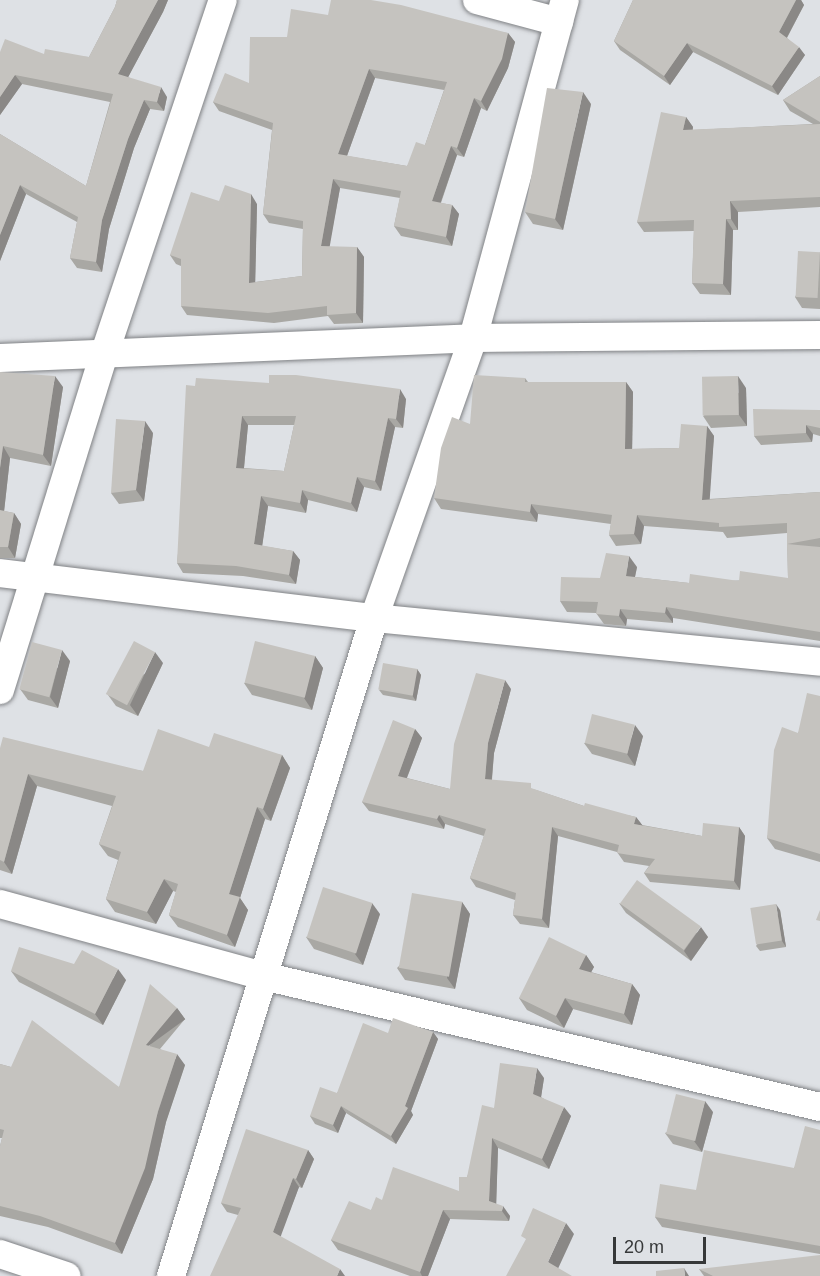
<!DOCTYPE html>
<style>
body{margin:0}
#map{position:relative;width:820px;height:1276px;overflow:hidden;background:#dee1e5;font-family:Arial,sans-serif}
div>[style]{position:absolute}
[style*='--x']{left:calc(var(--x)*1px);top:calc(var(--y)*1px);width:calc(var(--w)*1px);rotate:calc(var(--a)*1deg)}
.roads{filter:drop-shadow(0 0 2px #808285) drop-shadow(0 0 2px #808285)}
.street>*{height:28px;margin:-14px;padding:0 14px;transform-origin:14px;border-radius:14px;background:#fff}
.wall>*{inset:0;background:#a9a8a4}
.shaded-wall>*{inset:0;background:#8a8886;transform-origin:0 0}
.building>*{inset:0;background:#c5c3bf;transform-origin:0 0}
span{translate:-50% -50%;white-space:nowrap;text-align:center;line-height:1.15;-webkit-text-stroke:4.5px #dee1e5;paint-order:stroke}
.scale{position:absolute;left:613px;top:1237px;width:93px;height:27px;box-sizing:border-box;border:3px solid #363839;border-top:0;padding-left:8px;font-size:18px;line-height:21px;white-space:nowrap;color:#363839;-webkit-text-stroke:4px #dee1e5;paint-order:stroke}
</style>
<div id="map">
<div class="roads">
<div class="street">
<i style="--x:477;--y:0;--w:85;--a:15"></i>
<i style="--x:0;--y:358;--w:473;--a:-2.4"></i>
<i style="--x:473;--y:338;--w:347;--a:-0.5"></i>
<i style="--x:0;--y:573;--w:377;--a:6.9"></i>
<i style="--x:374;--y:618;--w:448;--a:5.6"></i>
<i style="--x:0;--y:690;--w:351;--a:-72.8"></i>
<i style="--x:104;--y:355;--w:374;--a:-71.5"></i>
<i style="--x:0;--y:904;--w:273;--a:15.3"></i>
<i style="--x:263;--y:976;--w:572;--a:13.23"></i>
<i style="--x:0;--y:1254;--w:70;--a:18.4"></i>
<i style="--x:171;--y:1276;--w:689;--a:-72.85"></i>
<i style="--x:374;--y:618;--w:297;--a:-70.5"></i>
<i style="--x:473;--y:338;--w:350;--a:-74.8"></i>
</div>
</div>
<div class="wall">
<i style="clip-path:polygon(117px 0,168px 0,163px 12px,128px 77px,167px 97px,164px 111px,150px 109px,134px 148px,109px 229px,102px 272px,77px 268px,70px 258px,77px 222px,26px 194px,0 261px,0 134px,86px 186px,110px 102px,22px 84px,0 115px,0 52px,89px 57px,115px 7px)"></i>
<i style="clip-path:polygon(633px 0,801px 0,804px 5px,787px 38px,805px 55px,778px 95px,693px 52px,670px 85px,620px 50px,614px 41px)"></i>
<i style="clip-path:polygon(evenodd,328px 15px,508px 33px,515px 42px,508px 68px,487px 111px,481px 108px,464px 157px,457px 155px,441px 203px,452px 205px,459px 214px,452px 246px,401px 236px,394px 226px,400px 198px,340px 188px,329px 247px,357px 247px,364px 257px,363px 323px,334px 324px,328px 316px,274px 323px,187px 315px,181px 306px,181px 266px,176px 264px,170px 255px,219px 201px,257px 204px,255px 282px,302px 276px,303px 229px,269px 223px,263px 214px,272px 130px,219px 111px,213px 102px,249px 83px,287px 37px,328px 15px,375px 78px,444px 90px,425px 145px,407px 166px,347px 156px,375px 78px)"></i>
<i style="clip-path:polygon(820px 76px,820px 207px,738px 212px,738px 230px,733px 230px,731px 295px,700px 294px,692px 283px,694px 231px,644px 232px,637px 222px,686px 117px,693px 127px,693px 130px,813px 124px,790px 111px,783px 100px)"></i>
<i style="clip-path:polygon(591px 104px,563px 230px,533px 224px,525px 212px)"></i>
<i style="clip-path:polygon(820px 252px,820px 309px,802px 308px,795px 297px)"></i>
<i style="clip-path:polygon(0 372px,63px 387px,51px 466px,10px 458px,4px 511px,14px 513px,21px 524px,15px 558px,0 558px)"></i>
<i style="clip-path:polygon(525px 378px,528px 382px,626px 382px,633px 392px,632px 449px,679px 448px,707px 426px,714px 436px,709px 499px,820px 492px,820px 641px,673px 618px,673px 623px,627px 619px,626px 626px,604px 624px,596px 613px,567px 612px,560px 601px,600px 578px,637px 567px,635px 577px,689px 583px,788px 578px,787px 533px,727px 538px,723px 532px,644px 526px,641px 544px,616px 546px,609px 535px,611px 524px,538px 514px,537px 522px,441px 509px,434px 498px,470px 424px)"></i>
<i style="clip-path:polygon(evenodd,195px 386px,406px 399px,403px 428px,395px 427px,381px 491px,364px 487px,357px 512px,308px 500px,306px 513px,268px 506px,262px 546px,293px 551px,300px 560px,296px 584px,243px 576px,183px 573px,177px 563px,195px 386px,248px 425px,294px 425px,284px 471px,244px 468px,248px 425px)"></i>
<i style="clip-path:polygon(746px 388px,747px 426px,711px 428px,703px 416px)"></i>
<i style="clip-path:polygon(820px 410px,820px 436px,813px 434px,812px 442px,761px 445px,754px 436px)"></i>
<i style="clip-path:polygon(153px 433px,144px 501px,119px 504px,111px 493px)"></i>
<i style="clip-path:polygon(315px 656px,323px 668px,312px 710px,252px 695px,244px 683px)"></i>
<i style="clip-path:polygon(70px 661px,58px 708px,28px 700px,20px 689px)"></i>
<i style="clip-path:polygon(163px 663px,138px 716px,116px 706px,108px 695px)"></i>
<i style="clip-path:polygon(417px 669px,421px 675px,416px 701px,383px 695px,379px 690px)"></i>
<i style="clip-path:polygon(511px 689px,494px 753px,492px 780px,536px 790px,584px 806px,636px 817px,642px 825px,702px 836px,739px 827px,745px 836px,740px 890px,650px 882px,644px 873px,649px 866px,624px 862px,617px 852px,558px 836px,549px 928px,520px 924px,513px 915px,515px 900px,476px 887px,470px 878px,484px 836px,445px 824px,444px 829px,369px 811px,362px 802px,415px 729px,422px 738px,407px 778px,450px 789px)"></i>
<i style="clip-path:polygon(820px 696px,820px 862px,775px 849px,767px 838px,798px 733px)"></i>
<i style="clip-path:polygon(643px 736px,635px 766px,592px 754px,584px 743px)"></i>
<i style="clip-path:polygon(209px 747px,282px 755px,290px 768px,271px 821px,265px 819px,240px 898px,248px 910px,235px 947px,178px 927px,169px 915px,176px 892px,173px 891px,156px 924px,115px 912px,106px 899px,118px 860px,108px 856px,99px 844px,112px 806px,37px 786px,12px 874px,0 870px,0 748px,143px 771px)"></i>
<i style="clip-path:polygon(462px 902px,470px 914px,455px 989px,405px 980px,397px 968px)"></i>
<i style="clip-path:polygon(619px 903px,708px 937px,691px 961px,626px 913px)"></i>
<i style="clip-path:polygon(780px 910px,786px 947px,760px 951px,756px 946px)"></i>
<i style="clip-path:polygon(380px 914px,363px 965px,314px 949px,306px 937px)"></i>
<i style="clip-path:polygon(586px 955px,594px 967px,591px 972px,632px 984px,640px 995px,632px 1025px,573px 1009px,564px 1028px,527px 1010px,519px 998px)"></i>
<i style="clip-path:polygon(11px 971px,126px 980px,103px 1025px,19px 982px)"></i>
<i style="clip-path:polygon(177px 1008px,185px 1019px,160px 1049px,185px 1065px,166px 1122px,153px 1179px,122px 1254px,48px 1227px,0 1216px,0 1146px,2px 1138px,0 1138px,0 1064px,11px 1067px,119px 1087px)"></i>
<i style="clip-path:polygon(433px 1032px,438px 1039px,411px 1111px,413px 1115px,396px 1144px,346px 1113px,338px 1133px,315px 1124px,310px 1116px,337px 1093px,388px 1033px)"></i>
<i style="clip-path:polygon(544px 1078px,541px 1097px,571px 1116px,549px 1169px,498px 1148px,496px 1204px,510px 1216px,509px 1221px,450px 1219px,428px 1276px,410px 1276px,338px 1250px,331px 1240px,371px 1210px,382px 1200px,459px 1191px,467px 1177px,494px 1108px)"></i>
<i style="clip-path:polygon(713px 1112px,702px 1152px,673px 1144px,665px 1133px)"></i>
<i style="clip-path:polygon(820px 1130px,820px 1254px,662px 1227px,655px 1217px,696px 1190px,794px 1168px)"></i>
<i style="clip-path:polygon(308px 1150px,314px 1159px,302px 1188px,299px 1187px,280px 1236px,238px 1215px,227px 1212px,221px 1203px)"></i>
<i style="clip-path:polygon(699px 1269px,820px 1276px,704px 1276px)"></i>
</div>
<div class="shaded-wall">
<i style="clip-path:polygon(158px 0,168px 0,163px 12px,125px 83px,118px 74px)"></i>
<i style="clip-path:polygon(796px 0,801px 0,804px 5px,785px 41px,779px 32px)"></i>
<i style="clip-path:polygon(508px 33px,515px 42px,508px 68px,487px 111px,481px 101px)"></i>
<i style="clip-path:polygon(687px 43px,693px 52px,670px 85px,664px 76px)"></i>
<i style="clip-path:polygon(799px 47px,805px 55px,778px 95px,772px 86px)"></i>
<i style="clip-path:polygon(369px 69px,375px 78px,344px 164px,338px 154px)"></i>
<i style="clip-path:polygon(15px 75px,22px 84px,0 115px,0 97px)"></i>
<i style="clip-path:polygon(161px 87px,167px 97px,164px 111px,157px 102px)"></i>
<i style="clip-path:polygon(583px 92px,591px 104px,563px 230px,555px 219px)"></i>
<i style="clip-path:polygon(474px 98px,481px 108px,464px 157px,457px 148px)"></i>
<i style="clip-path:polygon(144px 100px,150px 109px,134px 148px,109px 229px,102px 272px,96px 262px,102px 220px,128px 139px)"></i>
<i style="clip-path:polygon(686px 117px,693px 127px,690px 140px,683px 130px)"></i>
<i style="clip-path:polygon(451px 146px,457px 155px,438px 210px,432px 201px)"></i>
<i style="clip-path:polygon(333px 179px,340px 188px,328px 256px,321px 246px)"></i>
<i style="clip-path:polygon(20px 185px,26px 194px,0 261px,0 235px)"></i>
<i style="clip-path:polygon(251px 194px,257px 204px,255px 293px,249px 283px)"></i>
<i style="clip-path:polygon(730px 201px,738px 212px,738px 230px,731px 219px)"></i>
<i style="clip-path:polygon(452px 205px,459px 214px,452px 246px,446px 237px)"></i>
<i style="clip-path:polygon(726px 219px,733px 230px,731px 295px,723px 284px)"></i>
<i style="clip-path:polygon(357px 247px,364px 257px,363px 323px,356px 313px)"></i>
<i style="clip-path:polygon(55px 376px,63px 387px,51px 466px,43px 455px)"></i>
<i style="clip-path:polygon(738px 376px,746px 388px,747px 426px,739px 415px)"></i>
<i style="clip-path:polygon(626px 382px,633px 392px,632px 459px,625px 449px)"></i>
<i style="clip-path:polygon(400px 389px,406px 399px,403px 428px,396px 419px)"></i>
<i style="clip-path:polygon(242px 416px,248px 425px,243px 478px,236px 468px)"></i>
<i style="clip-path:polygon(388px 418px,395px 427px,381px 491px,375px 481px)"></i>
<i style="clip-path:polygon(145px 421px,153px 433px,144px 501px,136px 490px)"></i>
<i style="clip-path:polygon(806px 425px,813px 434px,812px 442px,806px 433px)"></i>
<i style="clip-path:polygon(707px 426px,714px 436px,709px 510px,702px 500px)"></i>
<i style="clip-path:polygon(3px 446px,10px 458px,3px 521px,0 517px,0 468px)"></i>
<i style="clip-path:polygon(357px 477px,364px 487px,357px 512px,351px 503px)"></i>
<i style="clip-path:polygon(302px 490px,308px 500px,306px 513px,300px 503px)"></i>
<i style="clip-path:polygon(261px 496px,268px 506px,261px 554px,254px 544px)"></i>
<i style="clip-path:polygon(531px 504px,538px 514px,537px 522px,530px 512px)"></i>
<i style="clip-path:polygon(14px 513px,21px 524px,15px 558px,8px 547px)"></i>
<i style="clip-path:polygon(637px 515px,644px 526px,641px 544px,634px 534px)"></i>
<i style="clip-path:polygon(293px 551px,300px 560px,296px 584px,289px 575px)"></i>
<i style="clip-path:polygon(629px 556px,637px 567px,633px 586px,626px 576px)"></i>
<i style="clip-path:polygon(666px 607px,673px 618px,673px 623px,665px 613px)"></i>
<i style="clip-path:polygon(620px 609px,627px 619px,626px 626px,619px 616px)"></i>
<i style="clip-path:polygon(62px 650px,70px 661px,58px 708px,50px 697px)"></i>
<i style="clip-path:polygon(155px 652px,163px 663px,138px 716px,130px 705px)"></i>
<i style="clip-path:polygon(315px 656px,323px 668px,312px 710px,304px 698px)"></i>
<i style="clip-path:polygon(417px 669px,421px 675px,416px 701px,412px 695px)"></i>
<i style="clip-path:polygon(505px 680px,511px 689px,494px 753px,491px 788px,485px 779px,488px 743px)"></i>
<i style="clip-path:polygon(635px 725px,643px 736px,635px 766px,627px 754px)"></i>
<i style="clip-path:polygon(415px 729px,422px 738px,404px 785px,398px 776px)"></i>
<i style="clip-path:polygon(282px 755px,290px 768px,271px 821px,263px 809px)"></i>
<i style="clip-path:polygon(28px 774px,37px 786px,12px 874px,4px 862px)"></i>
<i style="clip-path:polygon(257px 807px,265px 819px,240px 898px,248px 910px,235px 947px,227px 935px,229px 894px)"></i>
<i style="clip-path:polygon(439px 815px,445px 824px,444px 829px,437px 819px)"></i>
<i style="clip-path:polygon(636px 817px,643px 826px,634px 824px)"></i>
<i style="clip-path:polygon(552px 827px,558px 836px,549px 928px,542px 919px)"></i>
<i style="clip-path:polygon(739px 827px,745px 836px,740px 890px,734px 881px)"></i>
<i style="clip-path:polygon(164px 879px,173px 891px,156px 924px,147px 912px)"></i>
<i style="clip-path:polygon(462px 902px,470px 914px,455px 989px,447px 978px)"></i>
<i style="clip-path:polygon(372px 903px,380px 914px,363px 965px,355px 954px)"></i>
<i style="clip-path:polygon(776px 904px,780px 910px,786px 947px,782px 941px)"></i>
<i style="clip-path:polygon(701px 927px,708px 937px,691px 961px,684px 951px)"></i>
<i style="clip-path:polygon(586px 955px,594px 967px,587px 980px,579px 969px)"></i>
<i style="clip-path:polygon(118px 969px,126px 980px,103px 1025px,95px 1014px)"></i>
<i style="clip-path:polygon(632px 984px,640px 995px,632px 1025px,624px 1014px)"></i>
<i style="clip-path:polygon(565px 998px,573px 1009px,564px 1028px,556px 1016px)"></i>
<i style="left:177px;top:1008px;width:14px;height:48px;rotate:54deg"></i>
<i style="clip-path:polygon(433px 1032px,438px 1039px,411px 1111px,413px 1115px,396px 1144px,391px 1136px,405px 1106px)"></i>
<i style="clip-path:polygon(177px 1054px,185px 1065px,166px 1122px,153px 1179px,122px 1254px,115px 1243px)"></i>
<i style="clip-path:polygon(537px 1068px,544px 1078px,540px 1104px,533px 1094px)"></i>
<i style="clip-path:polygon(705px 1101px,713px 1112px,702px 1152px,694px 1141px)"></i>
<i style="clip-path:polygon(341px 1106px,346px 1113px,338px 1133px,333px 1125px)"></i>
<i style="clip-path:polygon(564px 1107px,571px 1116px,549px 1169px,542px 1159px)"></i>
<i style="clip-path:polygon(492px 1138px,498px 1148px,496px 1211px,489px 1201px)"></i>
<i style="clip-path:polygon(308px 1150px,314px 1159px,302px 1188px,296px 1179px)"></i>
<i style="clip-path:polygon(293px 1178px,299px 1187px,279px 1241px,273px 1232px)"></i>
<i style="clip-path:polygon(503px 1206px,510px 1216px,509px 1221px,502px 1211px)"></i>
<i style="clip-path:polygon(443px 1210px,450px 1219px,428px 1276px,422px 1276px,420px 1272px)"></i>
<i style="clip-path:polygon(566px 1223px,574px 1234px,556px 1273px,548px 1262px)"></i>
<i style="clip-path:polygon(684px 1268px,689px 1276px,685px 1276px)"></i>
<i style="clip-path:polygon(340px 1269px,345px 1276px,337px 1276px)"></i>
</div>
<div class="building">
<i style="clip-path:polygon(117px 0,158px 0,118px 74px,161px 87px,157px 102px,144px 100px,128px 139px,102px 220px,96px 262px,70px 258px,78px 217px,20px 185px,0 235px,0 134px,86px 186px,113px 94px,15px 75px,0 97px,0 52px,5px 39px,44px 54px,45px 49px,89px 57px,115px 7px)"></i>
<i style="clip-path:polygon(evenodd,331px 0,371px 0,401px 5px,508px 33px,502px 59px,481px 101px,474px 98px,457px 148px,451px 146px,432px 201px,452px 205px,446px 237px,394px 226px,401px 191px,333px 179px,321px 246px,357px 247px,356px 313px,327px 315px,327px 306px,268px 313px,181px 306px,181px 259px,170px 255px,191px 192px,219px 201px,225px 185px,251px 194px,249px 283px,302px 276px,303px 221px,263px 214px,273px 123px,213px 102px,225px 73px,249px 83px,250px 37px,287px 37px,291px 9px,328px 15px,331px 0,369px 69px,447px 82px,425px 145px,416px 142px,407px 166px,338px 154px,369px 69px)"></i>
<i style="clip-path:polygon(633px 0,796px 0,779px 32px,799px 47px,772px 86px,687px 43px,664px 76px,614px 41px)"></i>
<i style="clip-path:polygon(820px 76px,820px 122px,783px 100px)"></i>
<i style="clip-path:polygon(547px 88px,583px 92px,555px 219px,525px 212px)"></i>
<i style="clip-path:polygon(661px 112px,686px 117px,683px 130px,820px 124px,820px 197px,730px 201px,731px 219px,726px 219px,723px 284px,692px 283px,694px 220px,637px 222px)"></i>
<i style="left:798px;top:251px;width:22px;height:46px;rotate:3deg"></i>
<i style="clip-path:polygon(0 372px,55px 376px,43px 455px,3px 446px,0 468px)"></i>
<i style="clip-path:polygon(evenodd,269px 375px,296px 375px,400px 389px,396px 419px,388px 418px,375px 481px,357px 477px,351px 503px,302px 490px,300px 503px,261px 496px,254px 544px,293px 551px,289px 575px,236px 566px,177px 563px,186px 385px,195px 386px,196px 378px,269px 383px,269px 375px,242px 416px,296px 416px,284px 471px,236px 468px,242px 416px)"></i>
<i style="clip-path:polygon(474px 375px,525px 378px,525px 382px,626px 382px,625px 449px,679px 448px,681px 424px,707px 426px,702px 500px,820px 492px,820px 538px,787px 544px,787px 523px,719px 527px,719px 523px,637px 515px,634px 534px,609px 535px,612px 515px,531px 504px,530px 512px,434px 498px,441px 448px,452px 417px,470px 424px)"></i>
<i style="left:738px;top:376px;width:39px;height:36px;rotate:89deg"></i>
<i style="clip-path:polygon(753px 409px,820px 410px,820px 428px,806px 425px,806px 433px,754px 436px)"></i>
<i style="clip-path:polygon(116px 419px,145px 421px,136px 490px,111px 493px)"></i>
<i style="clip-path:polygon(0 510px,14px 513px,8px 547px,0 547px)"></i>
<i style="clip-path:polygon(787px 544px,820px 547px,820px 632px,666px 607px,665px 613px,620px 609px,619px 616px,596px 614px,598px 602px,560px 601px,561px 577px,600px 578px,606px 553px,629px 556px,626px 576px,689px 583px,690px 574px,739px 581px,740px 571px,788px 578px)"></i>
<i style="left:134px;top:641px;width:24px;height:60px;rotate:28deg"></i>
<i style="left:255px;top:641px;width:62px;height:43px;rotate:14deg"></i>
<i style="left:32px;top:642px;width:31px;height:49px;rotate:15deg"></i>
<i style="left:383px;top:663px;width:35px;height:27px;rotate:10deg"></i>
<i style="clip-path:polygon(476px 673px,505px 680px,488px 743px,485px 779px,531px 783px,531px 788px,584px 806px,585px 803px,636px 817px,634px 824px,702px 836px,703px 823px,739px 827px,734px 881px,644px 873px,655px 859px,617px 853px,619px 845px,552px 827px,542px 919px,513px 915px,516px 893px,470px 878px,486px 829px,439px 815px,437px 819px,362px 802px,393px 720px,415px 729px,398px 776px,450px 789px,454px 744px)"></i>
<i style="clip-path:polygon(807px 693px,820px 696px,820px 854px,767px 838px,774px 750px,782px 727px,798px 733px)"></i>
<i style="left:592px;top:714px;width:44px;height:30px;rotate:14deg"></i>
<i style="clip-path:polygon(158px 729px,209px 747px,214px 733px,282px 755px,263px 809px,257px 807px,229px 894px,240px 897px,227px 935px,169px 915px,178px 884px,164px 879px,147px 912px,106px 899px,121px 852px,99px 844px,116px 796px,28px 774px,4px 862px,0 860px,0 748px,3px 737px,143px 771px)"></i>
<i style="left:637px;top:880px;width:79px;height:29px;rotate:36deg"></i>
<i style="left:323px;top:887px;width:52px;height:53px;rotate:18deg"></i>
<i style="left:412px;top:893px;width:51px;height:76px;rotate:10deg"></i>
<i style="left:776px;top:904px;width:37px;height:26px;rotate:81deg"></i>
<i style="clip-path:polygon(820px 910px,820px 921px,816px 920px)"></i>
<i style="clip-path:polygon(549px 937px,586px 955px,579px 969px,632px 984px,624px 1014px,565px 998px,556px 1016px,519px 998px)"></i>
<i style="clip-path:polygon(19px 947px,74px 964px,82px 950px,118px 969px,95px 1014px,11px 971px)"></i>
<i style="clip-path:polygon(150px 984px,177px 1008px,146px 1045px,177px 1054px,158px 1111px,145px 1168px,115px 1243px,40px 1216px,0 1206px,0 1146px,4px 1130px,0 1129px,0 1064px,11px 1067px,32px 1020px,119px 1087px)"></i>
<i style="clip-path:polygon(393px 1018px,433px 1032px,405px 1106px,408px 1108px,391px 1136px,341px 1106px,333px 1125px,310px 1116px,320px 1087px,337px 1093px,363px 1023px,388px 1033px)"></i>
<i style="clip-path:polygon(500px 1063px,537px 1068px,533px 1094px,564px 1107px,542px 1159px,492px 1138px,489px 1201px,503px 1206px,502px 1211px,443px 1210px,420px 1272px,331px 1240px,349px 1201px,371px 1210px,376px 1197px,382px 1200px,393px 1167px,459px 1191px,459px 1177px,467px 1177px,482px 1105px,494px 1108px)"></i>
<i style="left:676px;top:1094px;width:30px;height:41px;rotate:14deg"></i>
<i style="clip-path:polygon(805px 1126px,820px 1130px,820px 1246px,655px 1217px,660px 1184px,696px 1190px,704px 1150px,794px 1168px)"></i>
<i style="clip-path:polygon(246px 1129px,308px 1150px,296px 1179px,293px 1178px,273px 1232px,340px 1269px,337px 1276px,210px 1276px,241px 1208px,221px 1203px)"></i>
<i style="clip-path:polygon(533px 1208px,566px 1223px,548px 1262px,572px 1276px,506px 1276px,526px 1239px,521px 1236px)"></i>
<i style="clip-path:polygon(820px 1255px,820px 1276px,713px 1276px,699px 1269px)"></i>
<i style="clip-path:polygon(684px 1268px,685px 1276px,656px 1276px,656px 1271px)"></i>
</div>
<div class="scale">20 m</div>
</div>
